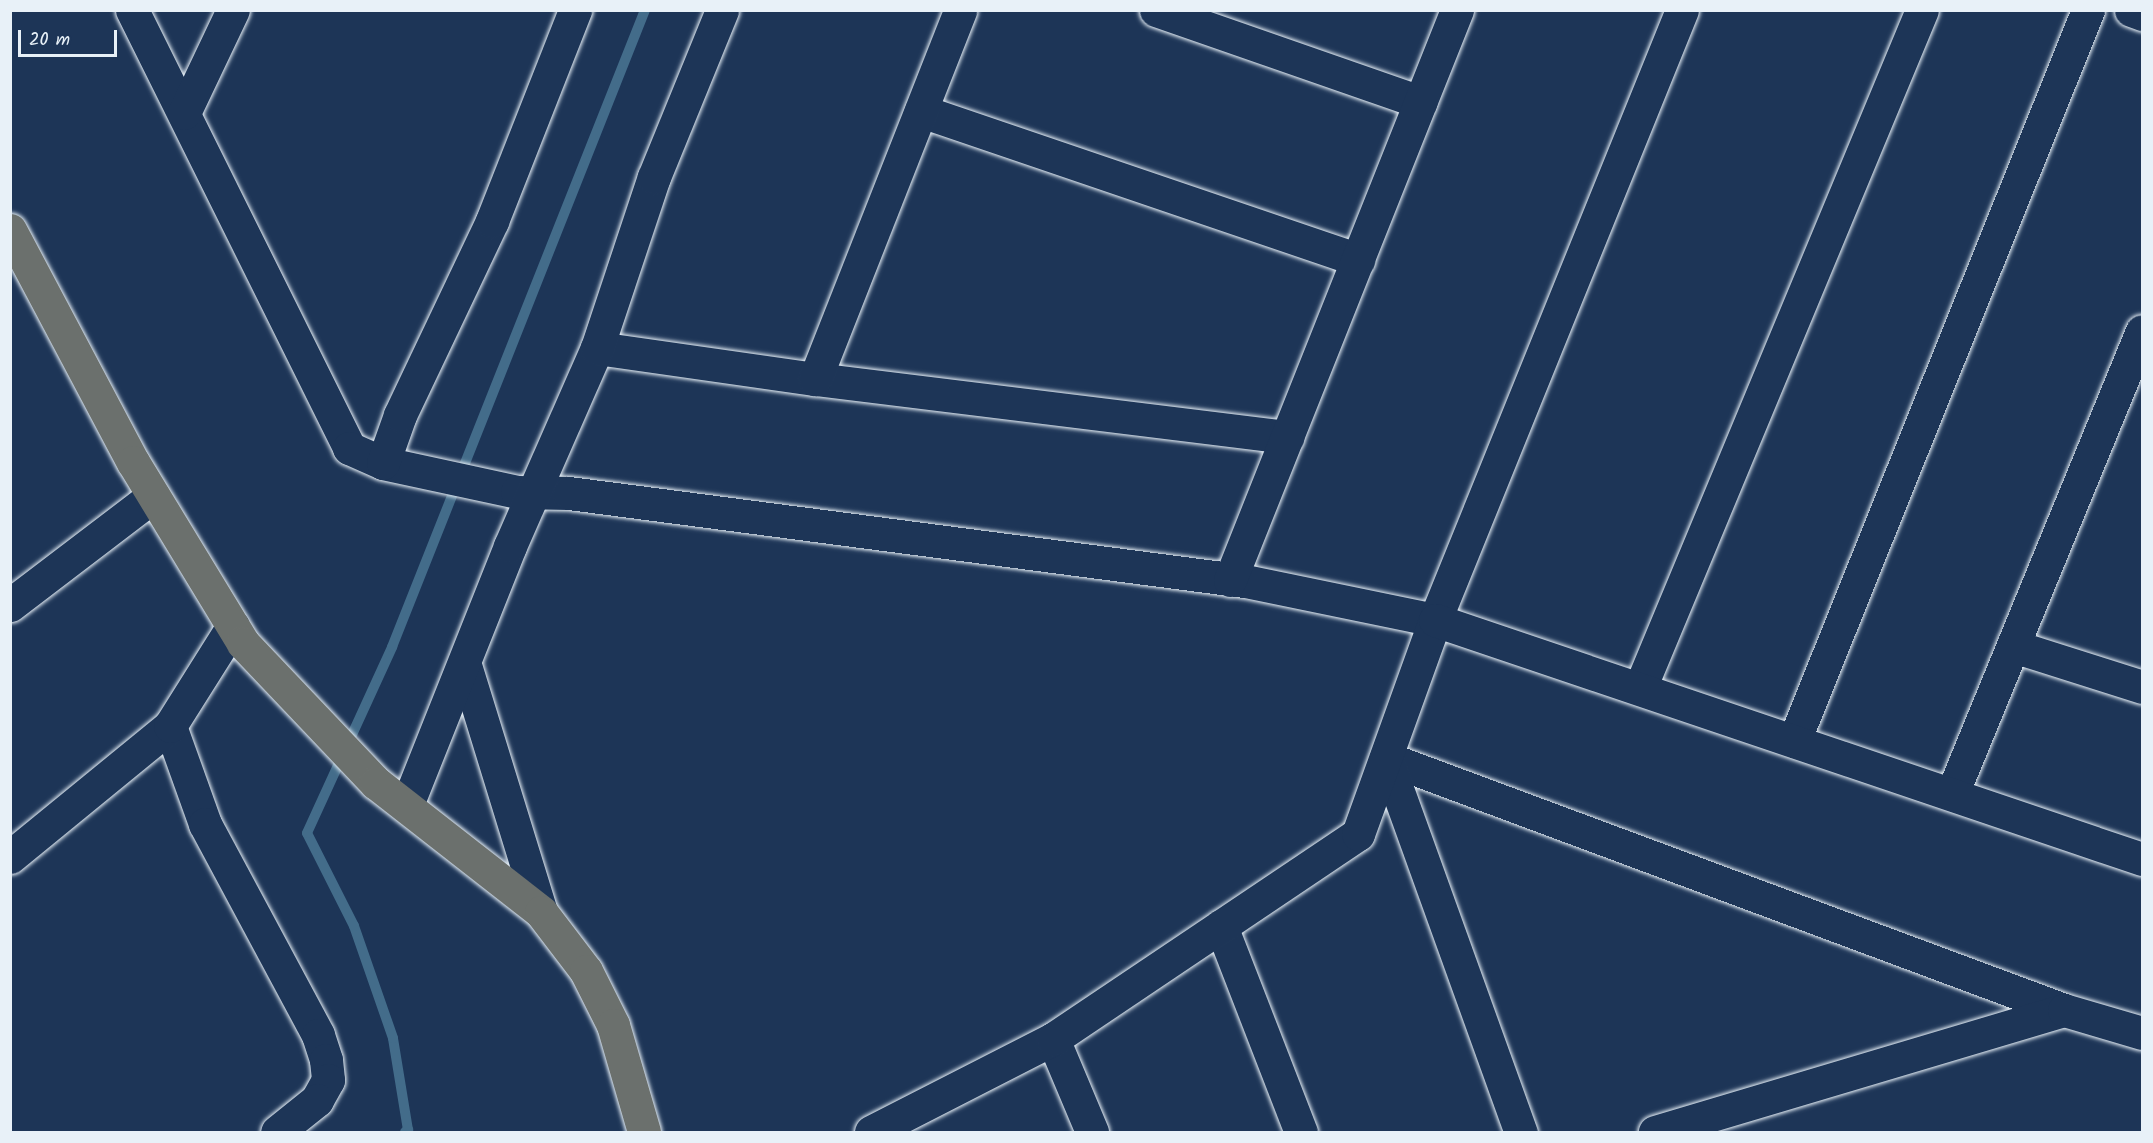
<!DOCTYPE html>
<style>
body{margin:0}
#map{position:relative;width:2153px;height:1143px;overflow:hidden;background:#1d3557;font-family:Kalam,sans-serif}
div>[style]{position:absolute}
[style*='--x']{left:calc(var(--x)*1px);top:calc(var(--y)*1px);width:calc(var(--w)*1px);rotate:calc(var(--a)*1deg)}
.stream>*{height:10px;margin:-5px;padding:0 5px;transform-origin:5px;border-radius:5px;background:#436c8a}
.roads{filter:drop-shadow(0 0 2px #e8f1f8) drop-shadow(0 0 2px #e8f1f8)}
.street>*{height:33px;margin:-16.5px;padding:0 16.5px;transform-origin:16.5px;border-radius:16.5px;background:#1d3557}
.secondary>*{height:33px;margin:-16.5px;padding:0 16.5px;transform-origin:16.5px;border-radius:16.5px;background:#1d3557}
.primary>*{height:33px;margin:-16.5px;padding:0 16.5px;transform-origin:16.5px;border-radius:16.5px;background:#6b706d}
span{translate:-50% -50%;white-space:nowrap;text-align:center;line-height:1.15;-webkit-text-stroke:6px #1d3557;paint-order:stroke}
.frame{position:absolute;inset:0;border:12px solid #e8f1f8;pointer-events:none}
.scale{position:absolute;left:18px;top:30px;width:99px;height:27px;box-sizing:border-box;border:3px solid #e8f1f8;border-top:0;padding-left:8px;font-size:18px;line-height:21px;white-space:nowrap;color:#e8f1f8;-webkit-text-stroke:4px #1d3557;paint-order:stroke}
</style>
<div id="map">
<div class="stream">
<i style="--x:405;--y:1132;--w:4;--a:-34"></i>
<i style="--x:408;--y:1130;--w:93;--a:-99.3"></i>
<i style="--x:393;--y:1038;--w:119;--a:-109.2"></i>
<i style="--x:354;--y:926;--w:104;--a:-116.8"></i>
<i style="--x:307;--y:833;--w:205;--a:-65.4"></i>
<i style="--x:392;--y:647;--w:685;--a:-68.34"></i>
</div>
<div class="roads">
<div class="street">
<i style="--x:132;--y:10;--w:489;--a:63.6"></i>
<i style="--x:1156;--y:10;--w:280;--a:19.2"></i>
<i style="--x:2131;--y:10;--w:12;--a:20"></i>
<i style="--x:921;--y:111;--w:462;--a:18.8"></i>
<i style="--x:184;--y:113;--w:114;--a:-64.6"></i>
<i style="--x:597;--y:348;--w:220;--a:8.1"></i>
<i style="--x:815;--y:379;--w:476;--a:7"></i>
<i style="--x:815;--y:379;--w:396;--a:-68.5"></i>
<i style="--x:383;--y:463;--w:137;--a:12.2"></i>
<i style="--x:517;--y:492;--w:52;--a:1.1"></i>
<i style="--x:569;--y:493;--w:682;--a:7.42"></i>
<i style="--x:1245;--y:581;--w:194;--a:11.6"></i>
<i style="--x:1435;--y:620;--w:658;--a:-67.96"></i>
<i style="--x:1230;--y:580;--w:614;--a:-68.29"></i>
<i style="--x:10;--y:605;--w:180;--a:-37.3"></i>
<i style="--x:2013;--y:646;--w:135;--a:17.6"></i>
<i style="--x:465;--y:665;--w:258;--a:72.9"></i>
<i style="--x:1640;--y:688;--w:734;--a:-67.42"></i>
<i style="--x:170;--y:726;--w:104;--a:70.3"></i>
<i style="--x:205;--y:824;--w:239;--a:61.8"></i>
<i style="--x:318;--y:1035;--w:26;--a:72"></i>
<i style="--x:326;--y:1060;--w:20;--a:84"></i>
<i style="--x:328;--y:1080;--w:23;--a:119"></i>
<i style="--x:317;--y:1100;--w:51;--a:141.3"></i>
<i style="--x:1794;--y:741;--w:788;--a:-68.09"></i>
<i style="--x:1386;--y:758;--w:723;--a:20.39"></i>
<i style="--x:2064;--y:1010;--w:427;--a:163.4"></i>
<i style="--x:1386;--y:758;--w:398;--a:70.2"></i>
<i style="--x:1952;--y:794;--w:500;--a:-67.69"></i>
<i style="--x:407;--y:805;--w:279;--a:-68.3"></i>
<i style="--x:510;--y:546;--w:216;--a:-66.3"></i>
<i style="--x:597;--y:348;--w:180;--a:-71.6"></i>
<i style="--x:654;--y:177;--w:180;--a:-67.8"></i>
<i style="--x:10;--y:857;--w:207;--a:-39.3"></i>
<i style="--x:170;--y:726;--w:118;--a:-57.8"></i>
<i style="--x:1221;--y:926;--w:221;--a:68.8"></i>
<i style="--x:2064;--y:1010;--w:81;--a:16.4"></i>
<i style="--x:1053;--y:1039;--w:101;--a:67.2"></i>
<i style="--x:871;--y:1132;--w:204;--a:-27.1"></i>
<i style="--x:1053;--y:1039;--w:367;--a:-33.9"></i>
<i style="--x:1358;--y:834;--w:227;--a:-70.2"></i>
<i style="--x:1435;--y:620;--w:746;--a:18.68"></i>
</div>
<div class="secondary">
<i style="--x:349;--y:448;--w:37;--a:24"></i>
<i style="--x:383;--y:463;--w:51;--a:-70.5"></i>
<i style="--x:400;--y:415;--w:215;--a:-64.6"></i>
<i style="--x:492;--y:221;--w:227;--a:-68.5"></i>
</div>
<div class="primary">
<i style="--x:10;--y:230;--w:263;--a:62.1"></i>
<i style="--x:133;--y:462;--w:212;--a:58.7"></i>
<i style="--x:243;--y:643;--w:193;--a:46.5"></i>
<i style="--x:376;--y:783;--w:209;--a:38"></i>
<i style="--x:541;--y:912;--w:74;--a:52.7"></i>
<i style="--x:586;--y:971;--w:60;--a:63.4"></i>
<i style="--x:613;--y:1025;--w:111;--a:73.8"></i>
</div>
</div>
<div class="frame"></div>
<div class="scale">20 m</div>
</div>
